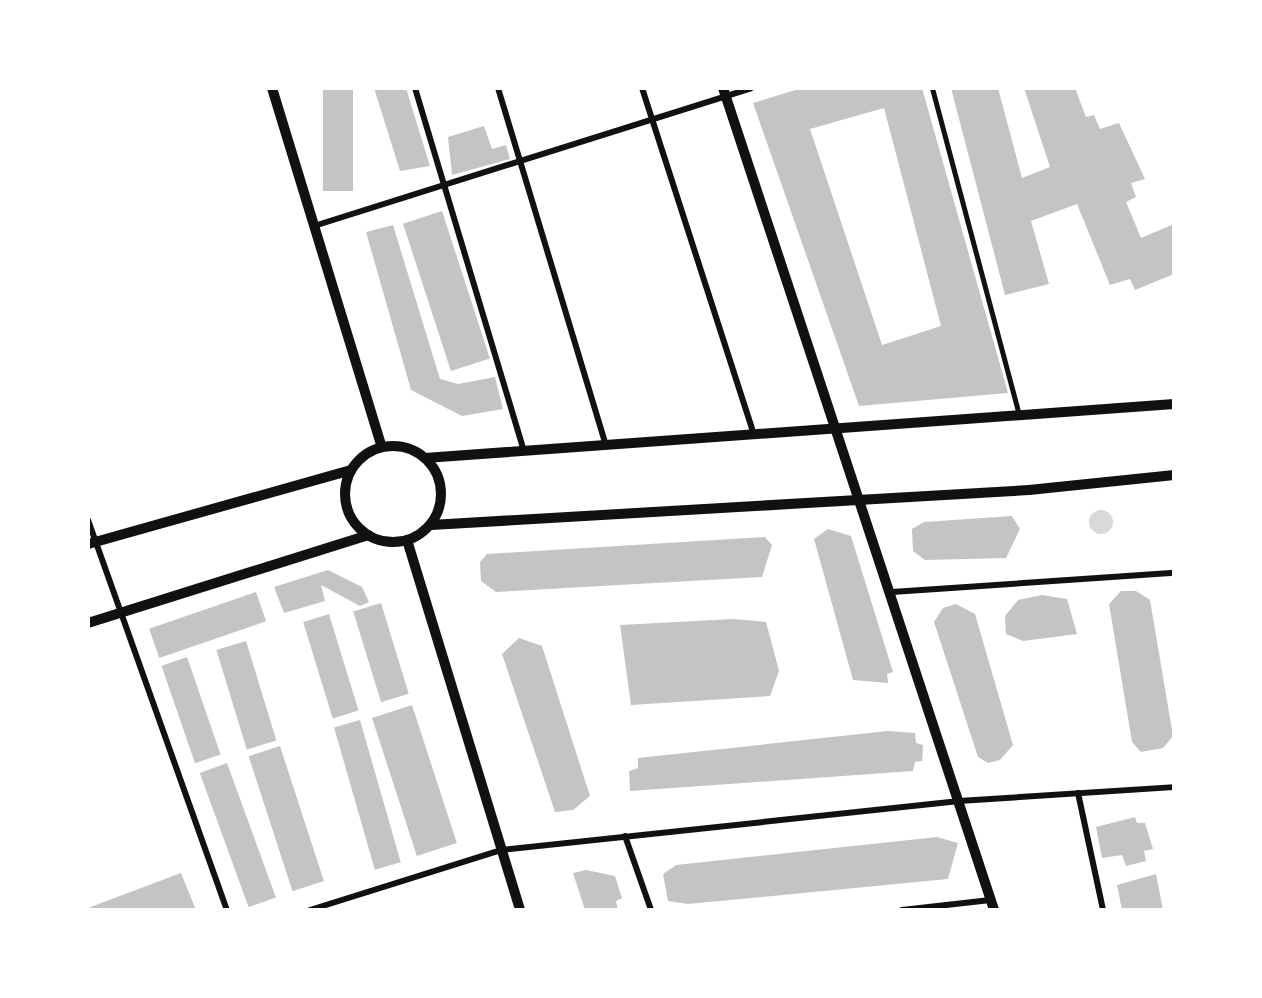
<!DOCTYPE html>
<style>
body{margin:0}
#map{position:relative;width:1262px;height:998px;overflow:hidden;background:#fff;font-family:Lato,sans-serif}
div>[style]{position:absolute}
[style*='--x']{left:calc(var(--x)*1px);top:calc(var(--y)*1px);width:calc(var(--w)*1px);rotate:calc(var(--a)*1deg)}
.water>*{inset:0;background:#d9d9d9}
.round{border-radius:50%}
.building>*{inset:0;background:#c4c4c4;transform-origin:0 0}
.pedestrian>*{height:5px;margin:-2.5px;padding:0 2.5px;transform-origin:2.5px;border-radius:2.5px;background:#111}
.minor>*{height:6px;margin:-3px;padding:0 3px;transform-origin:3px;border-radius:3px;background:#111}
.tertiary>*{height:10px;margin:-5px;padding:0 5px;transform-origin:5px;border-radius:5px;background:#111}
.tertiary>.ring{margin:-5px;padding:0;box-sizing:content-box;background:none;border:10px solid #111;border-radius:50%}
span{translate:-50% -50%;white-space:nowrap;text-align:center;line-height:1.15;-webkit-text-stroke:6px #fff;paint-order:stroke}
.frame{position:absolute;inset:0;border:90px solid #fff;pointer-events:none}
</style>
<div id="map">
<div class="water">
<i class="round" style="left:1089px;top:510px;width:24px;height:24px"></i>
</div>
<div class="building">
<i style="left:323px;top:88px;width:30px;height:103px"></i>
<i style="clip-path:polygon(374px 88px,406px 88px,430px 166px,400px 171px)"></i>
<i style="clip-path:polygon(evenodd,802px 88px,922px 88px,1008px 393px,859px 406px,753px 103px,802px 88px,884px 108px,941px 326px,882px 345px,810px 129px,884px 108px)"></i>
<i style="clip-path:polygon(951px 88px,998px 88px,1022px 178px,1050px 167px,1024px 88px,1075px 88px,1086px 117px,1094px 115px,1100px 129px,1119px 123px,1145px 179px,1131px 183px,1136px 197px,1126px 202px,1141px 238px,1174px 224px,1174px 274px,1135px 290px,1130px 279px,1110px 285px,1077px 204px,1031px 221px,1049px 284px,1005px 295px)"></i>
<i style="clip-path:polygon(484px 126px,492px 149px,506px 145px,510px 159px,452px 175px,448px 137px)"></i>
<i style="left:442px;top:211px;width:155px;height:41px;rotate:72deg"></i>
<i style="clip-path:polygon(393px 225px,440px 379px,458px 384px,495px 377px,503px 409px,462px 416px,411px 390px,366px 232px)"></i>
<i style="clip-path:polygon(1012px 516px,1020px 529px,1006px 558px,925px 560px,913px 551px,912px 529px,924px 522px)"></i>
<i style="clip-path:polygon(828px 529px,851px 536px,893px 672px,887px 674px,888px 683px,853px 680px,814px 539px)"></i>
<i style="clip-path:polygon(765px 537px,772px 545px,762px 577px,496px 592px,481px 581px,480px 562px,487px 554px)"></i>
<i style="clip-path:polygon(328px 570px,362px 587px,369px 602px,360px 606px,321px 585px,325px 601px,284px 613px,274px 587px)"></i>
<i style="clip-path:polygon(1121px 591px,1136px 591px,1150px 600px,1173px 736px,1163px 748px,1141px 752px,1132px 742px,1109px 604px)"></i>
<i style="left:256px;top:592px;width:31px;height:113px;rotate:71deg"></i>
<i style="clip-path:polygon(1042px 595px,1067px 599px,1077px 634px,1023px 641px,1006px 634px,1005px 616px,1018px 600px)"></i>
<i style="left:381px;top:603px;width:95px;height:29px;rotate:73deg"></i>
<i style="clip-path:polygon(956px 604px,975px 614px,1013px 745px,1000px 760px,988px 763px,978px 757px,934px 622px,943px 608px)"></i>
<i style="left:329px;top:614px;width:101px;height:27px;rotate:73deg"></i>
<i style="clip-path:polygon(733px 619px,766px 622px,779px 671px,770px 696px,631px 705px,620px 625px)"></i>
<i style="clip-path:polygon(519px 638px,542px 646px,590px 796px,573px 810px,555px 812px,502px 654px)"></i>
<i style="left:246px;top:641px;width:104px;height:31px;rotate:73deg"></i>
<i style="left:187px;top:657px;width:103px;height:27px;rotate:71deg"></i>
<i style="left:412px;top:705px;width:145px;height:42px;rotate:72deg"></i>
<i style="left:360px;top:720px;width:148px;height:27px;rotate:74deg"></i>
<i style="clip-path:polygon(888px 731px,915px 733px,916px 743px,923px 745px,922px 761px,915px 762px,913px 771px,630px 791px,629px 771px,638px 768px,638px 758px)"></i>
<i style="left:280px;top:746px;width:142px;height:33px;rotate:72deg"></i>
<i style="left:227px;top:763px;width:143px;height:29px;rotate:70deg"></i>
<i style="clip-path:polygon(1135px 817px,1137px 823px,1145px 823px,1153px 849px,1144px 851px,1146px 861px,1126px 866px,1122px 855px,1102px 858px,1096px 827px)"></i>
<i style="clip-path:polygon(937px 837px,958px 843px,948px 879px,688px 904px,668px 901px,663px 874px,676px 865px)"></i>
<i style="clip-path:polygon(586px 870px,615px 876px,622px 898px,616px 901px,618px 910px,585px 910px,573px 873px)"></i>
<i style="clip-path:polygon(181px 873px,196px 910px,88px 910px,88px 908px)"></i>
<i style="clip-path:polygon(1156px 874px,1163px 910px,1122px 910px,1117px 885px)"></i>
</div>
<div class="pedestrian">
<i style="--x:932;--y:88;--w:337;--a:75.1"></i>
</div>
<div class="minor">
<i style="--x:415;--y:88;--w:380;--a:73.3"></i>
<i style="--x:498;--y:88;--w:370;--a:73.2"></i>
<i style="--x:642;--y:88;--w:361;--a:72.1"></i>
<i style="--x:314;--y:226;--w:458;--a:-17.5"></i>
<i style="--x:88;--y:520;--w:414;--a:70.4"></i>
<i style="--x:892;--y:592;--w:283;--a:-3.9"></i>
<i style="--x:1078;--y:793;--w:120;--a:77.9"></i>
<i style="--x:625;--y:836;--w:78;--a:70.6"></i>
<i style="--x:310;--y:910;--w:200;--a:-17.4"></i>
<i style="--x:501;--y:850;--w:461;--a:-6.1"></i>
<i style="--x:959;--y:801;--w:215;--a:-3.7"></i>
<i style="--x:902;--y:910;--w:89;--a:-6.5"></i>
</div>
<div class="tertiary">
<i style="--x:272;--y:88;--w:375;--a:73"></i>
<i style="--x:723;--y:88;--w:866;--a:71.75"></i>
<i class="ring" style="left:345px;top:446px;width:86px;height:86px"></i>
<i style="--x:425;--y:458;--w:751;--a:-4.12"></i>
<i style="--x:431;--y:525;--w:599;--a:-3.35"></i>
<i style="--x:1029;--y:490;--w:146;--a:-5.9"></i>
<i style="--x:407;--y:540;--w:387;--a:73"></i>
<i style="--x:88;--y:544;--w:273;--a:-15.7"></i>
<i style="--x:88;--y:623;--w:294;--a:-17.4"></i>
</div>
<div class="frame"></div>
</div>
